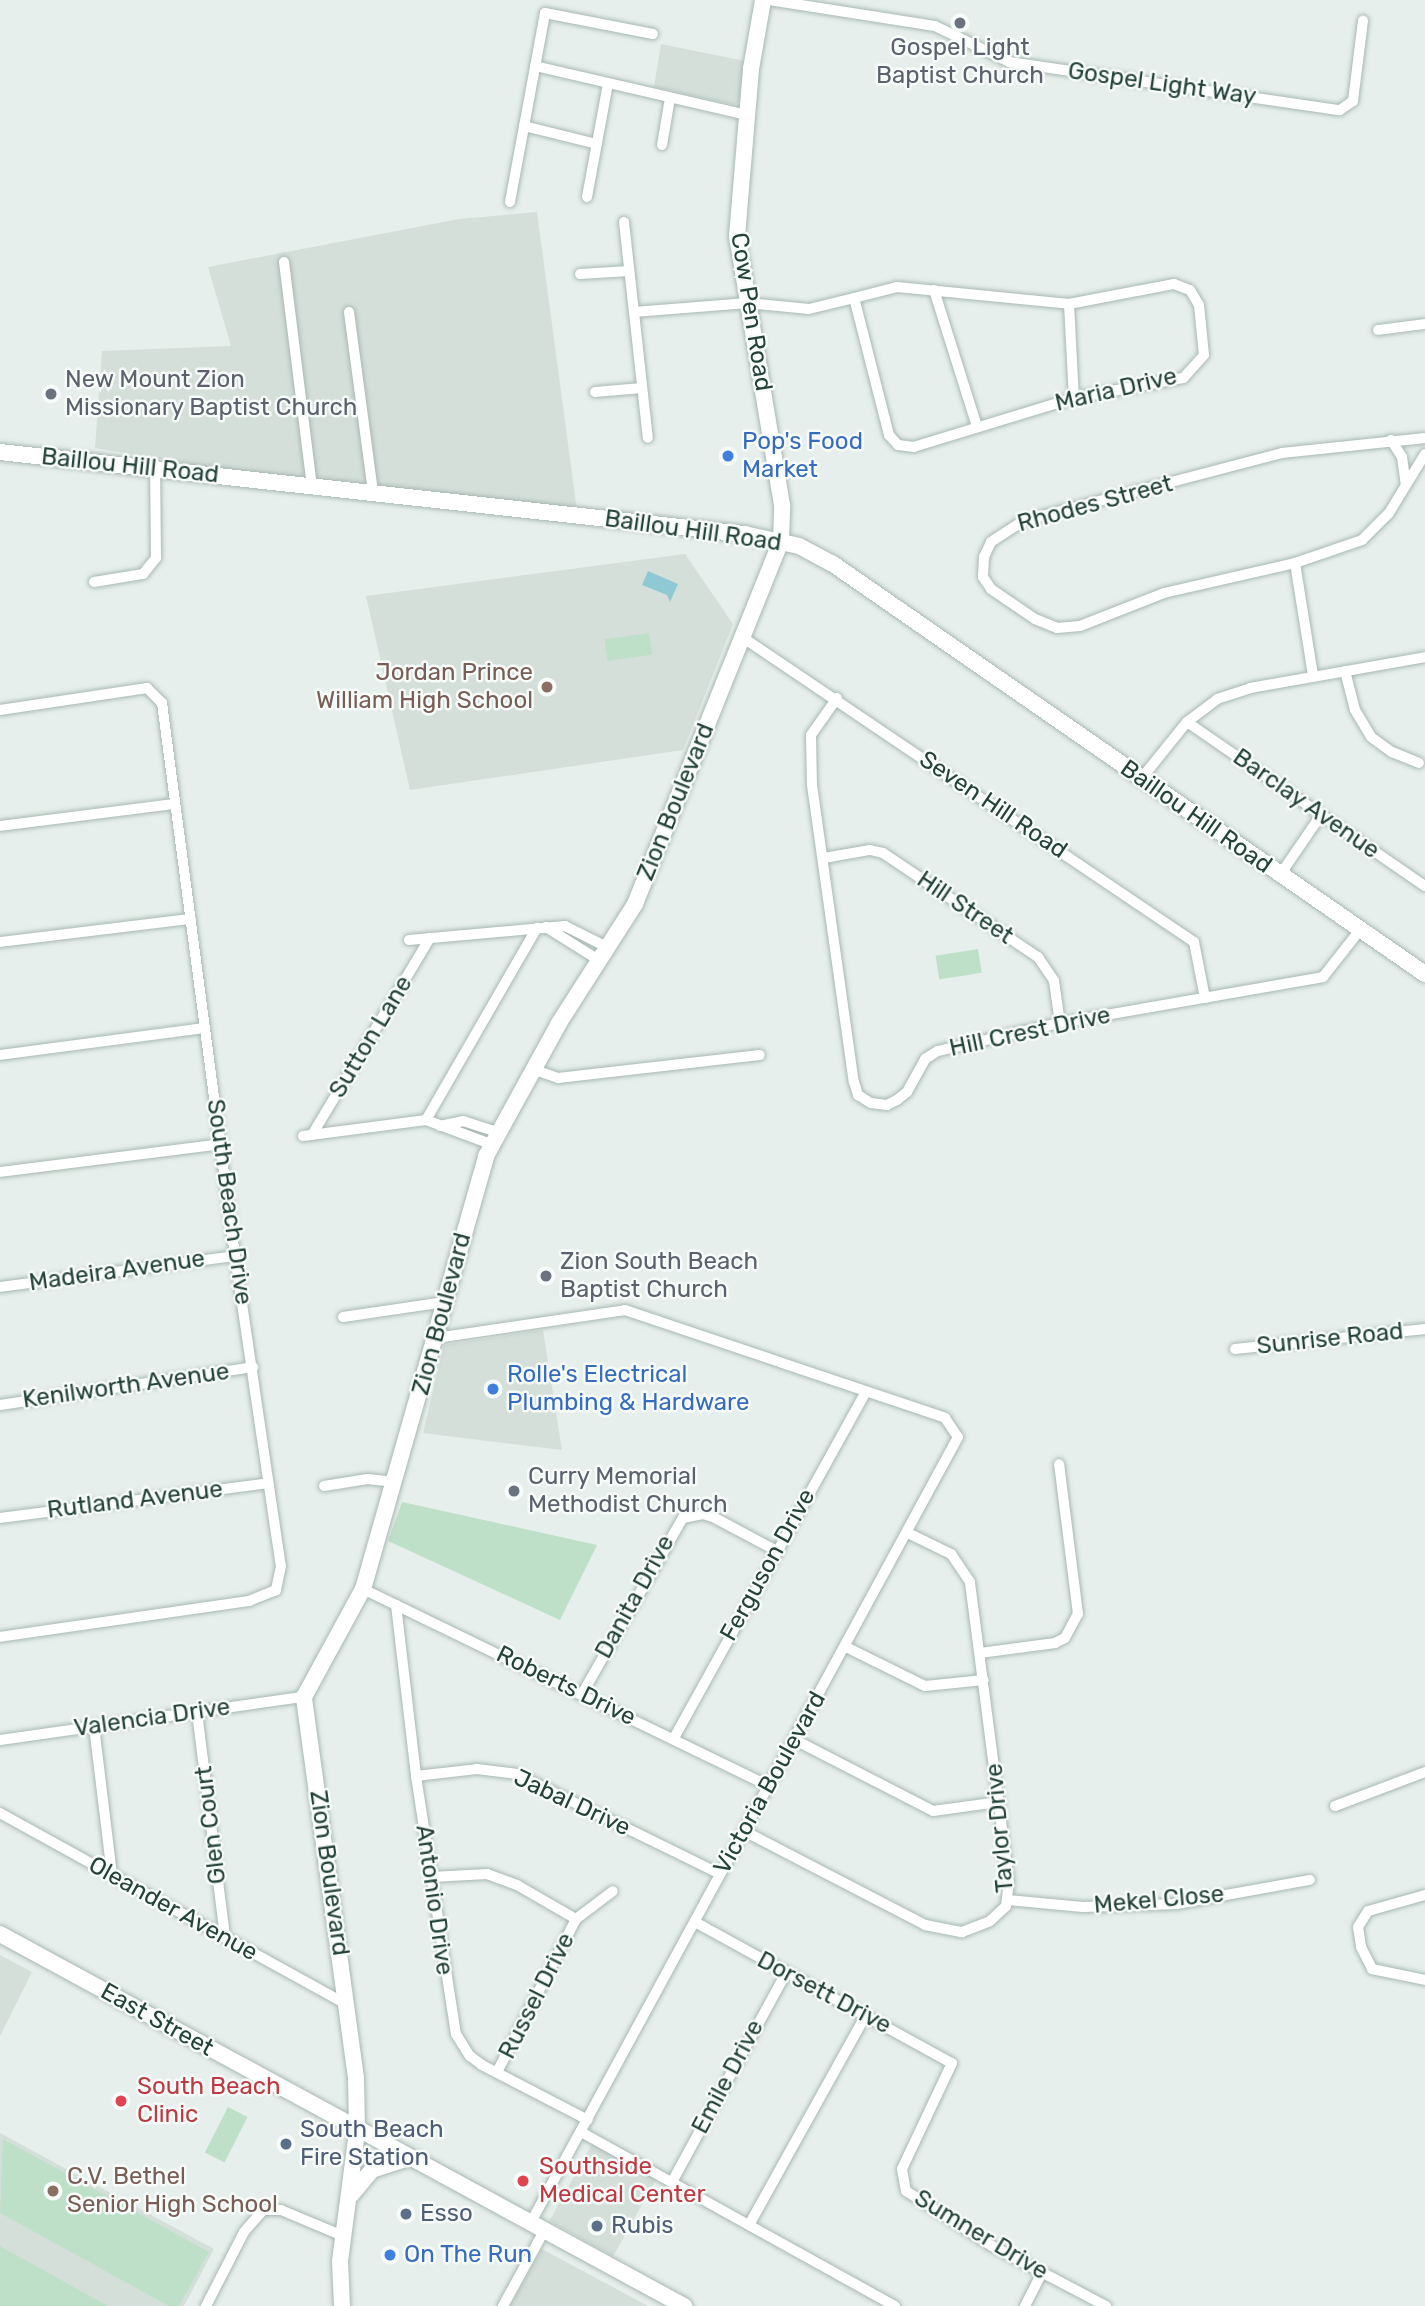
<!DOCTYPE html>
<style>
body{margin:0}
#map{position:relative;width:1425px;height:2306px;overflow:hidden;background:#e6efeb;font-family:Rubik,sans-serif}
div>[style]{position:absolute}
[style*='--x']{left:calc(var(--x)*1px);top:calc(var(--y)*1px);width:calc(var(--w)*1px);rotate:calc(var(--a)*1deg)}
.built>*{inset:0;background:#d4dfda;transform-origin:0 0}
.green>*{inset:0;background:#bfe0c8;transform-origin:0 0}
.water>*{inset:0;background:#8ec9d4}
.roads{filter:drop-shadow(0 0 2px #a8b8b2) drop-shadow(0 0 2px #a8b8b2)}
.street>*{height:10px;margin:-5px;padding:0 5px;transform-origin:5px;border-radius:5px;background:#fff}
.secondary>*{height:16px;margin:-8px;padding:0 8px;transform-origin:8px;border-radius:8px;background:#fff}
.dots>*{width:19px;height:19px;translate:-50% -50%;box-sizing:border-box;border:4px solid #f7fbf9;border-radius:50%}
span{translate:-50% -50%;white-space:nowrap;text-align:center;line-height:1.15;-webkit-text-stroke:5px #f7fbf9;paint-order:stroke}
.worship-label{font-size:24px;color:#5b616d}
.left{translate:0 -50%;text-align:left}
.street-label{font-size:24px;color:#24423a}
.shop-label{font-size:24px;color:#366cbe}
.education-label{font-size:24px;color:#785e54}
.right{translate:-100% -50%;text-align:right}
.health-label{font-size:24px;color:#be3a42}
.service-label{font-size:24px;color:#4e5e75}
</style>
<div id="map">
<div class="built">
<i style="clip-path:polygon(661px 44px,745px 61px,741px 101px,734px 105px,654px 87px)"></i>
<i style="clip-path:polygon(537px 212px,577px 511px,268px 477px,95px 448px,102px 351px,231px 346px,208px 267px,459px 219px)"></i>
<i style="clip-path:polygon(685px 554px,733px 624px,683px 750px,410px 790px,366px 596px)"></i>
<i style="clip-path:polygon(543px 1330px,562px 1450px,423px 1433px,444px 1345px)"></i>
<i style="clip-path:polygon(0 1955px,32px 1972px,0 2036px)"></i>
<i style="clip-path:polygon(0 2133px,214px 2249px,184px 2306px,0 2306px)"></i>
<i style="left:592px;top:2144px;width:73px;height:88px;rotate:29deg"></i>
<i style="clip-path:polygon(542px 2249px,648px 2306px,510px 2306px)"></i>
</div>
<div class="green">
<i style="left:649px;top:633px;width:22px;height:45px;rotate:82deg"></i>
<i style="left:978px;top:949px;width:24px;height:43px;rotate:81deg"></i>
<i style="clip-path:polygon(402px 1502px,597px 1545px,560px 1620px,388px 1541px)"></i>
<i style="left:228px;top:2107px;width:22px;height:51px;rotate:27deg"></i>
<i style="clip-path:polygon(3px 2139px,209px 2252px,179px 2306px,169px 2306px,0 2213px)"></i>
<i style="clip-path:polygon(0 2246px,108px 2306px,0 2306px)"></i>
</div>
<div class="water">
<i style="clip-path:polygon(648px 571px,678px 584px,670px 602px,667px 595px,642px 585px)"></i>
</div>
<div class="roads">
<div class="street">
<i style="--x:769;--y:0;--w:168;--a:8.9"></i>
<i style="--x:935;--y:26;--w:82;--a:25.9"></i>
<i style="--x:1009;--y:62;--w:334;--a:8.3"></i>
<i style="--x:1340;--y:110;--w:16;--a:-35"></i>
<i style="--x:1353;--y:101;--w:81;--a:-82.9"></i>
<i style="--x:535;--y:66;--w:218;--a:13"></i>
<i style="--x:524;--y:126;--w:75;--a:13.9"></i>
<i style="--x:662;--y:145;--w:48;--a:-80.3"></i>
<i style="--x:587;--y:197;--w:115;--a:-79.5"></i>
<i style="--x:510;--y:202;--w:192;--a:-79.5"></i>
<i style="--x:545;--y:13;--w:110;--a:11"></i>
<i style="--x:624;--y:222;--w:217;--a:83.7"></i>
<i style="--x:284;--y:262;--w:226;--a:82.9"></i>
<i style="--x:580;--y:274;--w:49;--a:-3.5"></i>
<i style="--x:934;--y:290;--w:143;--a:72.5"></i>
<i style="--x:1069;--y:304;--w:94;--a:87"></i>
<i style="--x:349;--y:312;--w:183;--a:82.4"></i>
<i style="--x:634;--y:312;--w:114;--a:-4.5"></i>
<i style="--x:748;--y:303;--w:61;--a:5.6"></i>
<i style="--x:809;--y:309;--w:46;--a:-13.7"></i>
<i style="--x:854;--y:298;--w:44;--a:-14.3"></i>
<i style="--x:897;--y:287;--w:173;--a:5.6"></i>
<i style="--x:1069;--y:304;--w:107;--a:-10.8"></i>
<i style="--x:1174;--y:284;--w:17;--a:21"></i>
<i style="--x:1190;--y:290;--w:17;--a:59"></i>
<i style="--x:1199;--y:305;--w:50;--a:84.3"></i>
<i style="--x:1204;--y:355;--w:31;--a:132"></i>
<i style="--x:1183;--y:378;--w:111;--a:169.6"></i>
<i style="--x:1074;--y:398;--w:167;--a:163"></i>
<i style="--x:914;--y:447;--w:16;--a:-173"></i>
<i style="--x:898;--y:445;--w:13;--a:-132"></i>
<i style="--x:889;--y:435;--w:141;--a:-104.3"></i>
<i style="--x:1378;--y:330;--w:47;--a:-7.3"></i>
<i style="--x:595;--y:392;--w:47;--a:-4.9"></i>
<i style="--x:1425;--y:438;--w:144;--a:174"></i>
<i style="--x:1282;--y:453;--w:268;--a:165.3"></i>
<i style="--x:1023;--y:521;--w:38;--a:147"></i>
<i style="--x:991;--y:542;--w:17;--a:115"></i>
<i style="--x:984;--y:557;--w:20;--a:93"></i>
<i style="--x:983;--y:577;--w:14;--a:56"></i>
<i style="--x:991;--y:589;--w:53;--a:34.3"></i>
<i style="--x:1035;--y:619;--w:24;--a:22"></i>
<i style="--x:1057;--y:628;--w:23;--a:-5"></i>
<i style="--x:1080;--y:626;--w:90;--a:-21.4"></i>
<i style="--x:1164;--y:593;--w:134;--a:-12.9"></i>
<i style="--x:1295;--y:563;--w:71;--a:-18.9"></i>
<i style="--x:1362;--y:540;--w:38;--a:-45"></i>
<i style="--x:1389;--y:513;--w:69;--a:-58.6"></i>
<i style="--x:1391;--y:440;--w:20;--a:57"></i>
<i style="--x:1402;--y:457;--w:27;--a:82"></i>
<i style="--x:1295;--y:563;--w:114;--a:80.9"></i>
<i style="--x:94;--y:582;--w:50;--a:-9.3"></i>
<i style="--x:143;--y:574;--w:21;--a:-51"></i>
<i style="--x:156;--y:558;--w:89;--a:-90.6"></i>
<i style="--x:742;--y:637;--w:545;--a:34.01"></i>
<i style="--x:1194;--y:942;--w:57;--a:78.9"></i>
<i style="--x:1345;--y:671;--w:40;--a:75.6"></i>
<i style="--x:1355;--y:710;--w:31;--a:59"></i>
<i style="--x:1371;--y:737;--w:26;--a:36"></i>
<i style="--x:1392;--y:752;--w:29;--a:22"></i>
<i style="--x:837;--y:698;--w:45;--a:125.1"></i>
<i style="--x:811;--y:735;--w:50;--a:88.9"></i>
<i style="--x:812;--y:785;--w:300;--a:82"></i>
<i style="--x:854;--y:1082;--w:14;--a:73"></i>
<i style="--x:858;--y:1095;--w:15;--a:32"></i>
<i style="--x:871;--y:1103;--w:16;--a:7"></i>
<i style="--x:887;--y:1105;--w:11;--a:-27"></i>
<i style="--x:897;--y:1100;--w:13;--a:-39"></i>
<i style="--x:907;--y:1092;--w:38;--a:-61"></i>
<i style="--x:925;--y:1059;--w:15;--a:-32"></i>
<i style="--x:938;--y:1051;--w:125;--a:-12.9"></i>
<i style="--x:1060;--y:1023;--w:267;--a:-9.9"></i>
<i style="--x:1323;--y:977;--w:60;--a:-51.8"></i>
<i style="--x:0;--y:710;--w:149;--a:-8.5"></i>
<i style="--x:147;--y:688;--w:21;--a:45"></i>
<i style="--x:162;--y:703;--w:558;--a:82.48"></i>
<i style="--x:235;--y:1256;--w:313;--a:81.6"></i>
<i style="--x:281;--y:1566;--w:25;--a:102"></i>
<i style="--x:276;--y:1590;--w:29;--a:158"></i>
<i style="--x:249;--y:1601;--w:252;--a:171.8"></i>
<i style="--x:1187;--y:722;--w:289;--a:34.6"></i>
<i style="--x:1141;--y:779;--w:73;--a:-51.1"></i>
<i style="--x:1187;--y:722;--w:38;--a:-37"></i>
<i style="--x:1217;--y:699;--w:35;--a:-18"></i>
<i style="--x:1250;--y:688;--w:178;--a:-10"></i>
<i style="--x:0;--y:826;--w:174;--a:-7.2"></i>
<i style="--x:824;--y:858;--w:47;--a:-9.9"></i>
<i style="--x:870;--y:850;--w:13;--a:13"></i>
<i style="--x:883;--y:853;--w:187;--a:33.9"></i>
<i style="--x:1038;--y:957;--w:29;--a:56"></i>
<i style="--x:1054;--y:981;--w:42;--a:81.9"></i>
<i style="--x:1280;--y:875;--w:73;--a:-55.7"></i>
<i style="--x:546;--y:927;--w:64;--a:32.2"></i>
<i style="--x:409;--y:940;--w:157;--a:-5.1"></i>
<i style="--x:565;--y:926;--w:49;--a:26.6"></i>
<i style="--x:0;--y:942;--w:192;--a:-6.9"></i>
<i style="--x:0;--y:1055;--w:207;--a:-7.5"></i>
<i style="--x:532;--y:1069;--w:28;--a:19"></i>
<i style="--x:558;--y:1078;--w:203;--a:-6.5"></i>
<i style="--x:426;--y:1120;--w:222;--a:-60"></i>
<i style="--x:440;--y:1126;--w:24;--a:-12"></i>
<i style="--x:463;--y:1121;--w:35;--a:18"></i>
<i style="--x:312;--y:1135;--w:230;--a:-59.1"></i>
<i style="--x:303;--y:1136;--w:124;--a:-7.4"></i>
<i style="--x:426;--y:1120;--w:69;--a:20.3"></i>
<i style="--x:0;--y:1172;--w:223;--a:-7.2"></i>
<i style="--x:0;--y:1287;--w:237;--a:-7.5"></i>
<i style="--x:343;--y:1317;--w:103;--a:-8.4"></i>
<i style="--x:436;--y:1338;--w:191;--a:-8.4"></i>
<i style="--x:625;--y:1310;--w:338;--a:18.6"></i>
<i style="--x:945;--y:1418;--w:23;--a:56"></i>
<i style="--x:958;--y:1437;--w:896;--a:118.54"></i>
<i style="--x:1235;--y:1349;--w:191;--a:-6"></i>
<i style="--x:0;--y:1405;--w:256;--a:-8.5"></i>
<i style="--x:324;--y:1486;--w:44;--a:-9.2"></i>
<i style="--x:367;--y:1479;--w:29;--a:6"></i>
<i style="--x:0;--y:1518;--w:271;--a:-7.4"></i>
<i style="--x:363;--y:1589;--w:450;--a:25.9"></i>
<i style="--x:396;--y:1605;--w:172;--a:83.3"></i>
<i style="--x:416;--y:1776;--w:261;--a:81.2"></i>
<i style="--x:456;--y:2034;--w:26;--a:58"></i>
<i style="--x:470;--y:2056;--w:15;--a:37"></i>
<i style="--x:482;--y:2065;--w:119;--a:27.4"></i>
<i style="--x:846;--y:1647;--w:88;--a:26.3"></i>
<i style="--x:925;--y:1686;--w:59;--a:-5.8"></i>
<i style="--x:980;--y:1653;--w:76;--a:-7.6"></i>
<i style="--x:1055;--y:1643;--w:11;--a:-27"></i>
<i style="--x:1065;--y:1638;--w:27;--a:-62"></i>
<i style="--x:1078;--y:1614;--w:151;--a:-97.2"></i>
<i style="--x:582;--y:1694;--w:203;--a:-60.2"></i>
<i style="--x:683;--y:1518;--w:20;--a:-11"></i>
<i style="--x:703;--y:1514;--w:10;--a:17"></i>
<i style="--x:713;--y:1517;--w:70;--a:28"></i>
<i style="--x:197;--y:1712;--w:228;--a:82.9"></i>
<i style="--x:94;--y:1726;--w:150;--a:83.1"></i>
<i style="--x:674;--y:1738;--w:394;--a:-61"></i>
<i style="--x:0;--y:1740;--w:307;--a:-8.1"></i>
<i style="--x:795;--y:1740;--w:155;--a:27.2"></i>
<i style="--x:933;--y:1811;--w:67;--a:-7.8"></i>
<i style="--x:416;--y:1776;--w:61;--a:-6.5"></i>
<i style="--x:477;--y:1769;--w:39;--a:7"></i>
<i style="--x:516;--y:1774;--w:227;--a:26.1"></i>
<i style="--x:1335;--y:1806;--w:96;--a:-20.7"></i>
<i style="--x:0;--y:1813;--w:395;--a:28.9"></i>
<i style="--x:744;--y:1831;--w:204;--a:27.4"></i>
<i style="--x:925;--y:1925;--w:38;--a:11"></i>
<i style="--x:962;--y:1932;--w:30;--a:-21"></i>
<i style="--x:990;--y:1921;--w:22;--a:-43"></i>
<i style="--x:1006;--y:1906;--w:23;--a:-83"></i>
<i style="--x:1009;--y:1883;--w:304;--a:-97.4"></i>
<i style="--x:970;--y:1582;--w:34;--a:-124"></i>
<i style="--x:951;--y:1554;--w:48;--a:-154"></i>
<i style="--x:432;--y:1877;--w:55;--a:-3.1"></i>
<i style="--x:487;--y:1874;--w:32;--a:20"></i>
<i style="--x:517;--y:1885;--w:68;--a:30"></i>
<i style="--x:576;--y:1919;--w:172;--a:117.3"></i>
<i style="--x:1425;--y:1895;--w:59;--a:164.3"></i>
<i style="--x:1368;--y:1911;--w:19;--a:122"></i>
<i style="--x:1358;--y:1927;--w:20;--a:81"></i>
<i style="--x:1361;--y:1947;--w:25;--a:63"></i>
<i style="--x:1372;--y:1969;--w:54;--a:11.7"></i>
<i style="--x:1008;--y:1900;--w:75;--a:5.3"></i>
<i style="--x:1083;--y:1907;--w:93;--a:-1.8"></i>
<i style="--x:1176;--y:1904;--w:136;--a:-10.2"></i>
<i style="--x:576;--y:1919;--w:46;--a:-37.1"></i>
<i style="--x:695;--y:1922;--w:293;--a:28.8"></i>
<i style="--x:952;--y:2063;--w:117;--a:115.3"></i>
<i style="--x:902;--y:2169;--w:22;--a:80"></i>
<i style="--x:906;--y:2191;--w:102;--a:32.6"></i>
<i style="--x:992;--y:2246;--w:129;--a:27.8"></i>
<i style="--x:581;--y:2132;--w:359;--a:29"></i>
<i style="--x:672;--y:2182;--w:238;--a:-61.4"></i>
<i style="--x:749;--y:2225;--w:240;--a:-60.9"></i>
<i style="--x:206;--y:2306;--w:83;--a:-62.8"></i>
<i style="--x:244;--y:2232;--w:29;--a:-49"></i>
<i style="--x:263;--y:2210;--w:18;--a:0"></i>
<i style="--x:281;--y:2210;--w:67;--a:22.8"></i>
<i style="--x:503;--y:2306;--w:85;--a:-61.3"></i>
<i style="--x:1025;--y:2306;--w:38;--a:-63"></i>
</div>
<div class="secondary">
<i style="--x:0;--y:452;--w:749;--a:6.29"></i>
<i style="--x:744;--y:534;--w:56;--a:12.3"></i>
<i style="--x:799;--y:546;--w:38;--a:28"></i>
<i style="--x:833;--y:564;--w:720;--a:34.71"></i>
<i style="--x:0;--y:1934;--w:779;--a:28.54"></i>
<i style="--x:351;--y:2195;--w:33;--a:-50"></i>
<i style="--x:372;--y:2170;--w:38;--a:-18"></i>
<i style="--x:342;--y:2306;--w:45;--a:-92.5"></i>
<i style="--x:340;--y:2261;--w:131;--a:-82.5"></i>
<i style="--x:357;--y:2131;--w:53;--a:-91.1"></i>
<i style="--x:356;--y:2078;--w:385;--a:-97.8"></i>
<i style="--x:304;--y:1697;--w:123;--a:-61.4"></i>
<i style="--x:363;--y:1589;--w:450;--a:-74.1"></i>
<i style="--x:486;--y:1156;--w:152;--a:-61.2"></i>
<i style="--x:559;--y:1023;--w:141;--a:-57.4"></i>
<i style="--x:635;--y:904;--w:391;--a:-68.1"></i>
<i style="--x:781;--y:541;--w:36;--a:-88"></i>
<i style="--x:782;--y:505;--w:273;--a:-99.5"></i>
<i style="--x:737;--y:236;--w:168;--a:-85.2"></i>
<i style="--x:751;--y:69;--w:70;--a:-80.1"></i>
</div>
</div>
<div class="dots">
<i style="left:960px;top:23px;background:#6b7280"></i>
<i style="left:51px;top:394px;background:#6b7280"></i>
<i style="left:728px;top:456px;background:#3f7fe0"></i>
<i style="left:547px;top:687px;background:#8d6e63"></i>
<i style="left:546px;top:1276px;background:#6b7280"></i>
<i style="left:493px;top:1389px;background:#3f7fe0"></i>
<i style="left:514px;top:1491px;background:#6b7280"></i>
<i style="left:121px;top:2101px;background:#e0444e"></i>
<i style="left:286px;top:2144px;background:#5c6f8a"></i>
<i style="left:523px;top:2181px;background:#e0444e"></i>
<i style="left:53px;top:2191px;background:#8d6e63"></i>
<i style="left:406px;top:2214px;background:#5c6f8a"></i>
<i style="left:597px;top:2226px;background:#5c6f8a"></i>
<i style="left:390px;top:2255px;background:#3f7fe0"></i>
</div>
<div class="worship-label">
<span style="left:960px;top:62px">Gospel Light<br>Baptist Church</span>
<span class="left" style="left:65px;top:394px">New Mount Zion<br>Missionary Baptist Church</span>
<span class="left" style="left:560px;top:1276px">Zion South Beach<br>Baptist Church</span>
<span class="left" style="left:528px;top:1491px">Curry Memorial<br>Methodist Church</span>
</div>
<div class="street-label">
<span style="left:1162px;top:84px;rotate:8deg">Gospel Light Way</span>
<span style="left:751px;top:312px;rotate:81deg">Cow Pen Road</span>
<span style="left:1116px;top:390px;rotate:-13deg">Maria Drive</span>
<span style="left:130px;top:466px;rotate:6deg">Baillou Hill Road</span>
<span style="left:1095px;top:504px;rotate:-15deg">Rhodes Street</span>
<span style="left:693px;top:531px;rotate:8deg">Baillou Hill Road</span>
<span style="left:676px;top:802px;rotate:-68deg">Zion Boulevard</span>
<span style="left:1306px;top:804px;rotate:35deg">Barclay Avenue</span>
<span style="left:993px;top:805px;rotate:34deg">Seven Hill Road</span>
<span style="left:1196px;top:817px;rotate:35deg">Baillou Hill Road</span>
<span style="left:965px;top:908px;rotate:34deg">Hill Street</span>
<span style="left:1030px;top:1032px;rotate:-12deg">Hill Crest Drive</span>
<span style="left:371px;top:1037px;rotate:-59deg">Sutton Lane</span>
<span style="left:229px;top:1202px;rotate:82deg">South Beach Drive</span>
<span style="left:117px;top:1271px;rotate:-8deg">Madeira Avenue</span>
<span style="left:442px;top:1314px;rotate:-75deg">Zion Boulevard</span>
<span style="left:1330px;top:1339px;rotate:-6deg">Sunrise Road</span>
<span style="left:126px;top:1386px;rotate:-8deg">Kenilworth Avenue</span>
<span style="left:135px;top:1500px;rotate:-7deg">Rutland Avenue</span>
<span style="left:768px;top:1565px;rotate:-61deg">Ferguson Drive</span>
<span style="left:635px;top:1597px;rotate:-61deg">Danita Drive</span>
<span style="left:566px;top:1686px;rotate:26deg">Roberts Drive</span>
<span style="left:152px;top:1718px;rotate:-8deg">Valencia Drive</span>
<span style="left:770px;top:1783px;rotate:-61deg">Victoria Boulevard</span>
<span style="left:572px;top:1803px;rotate:25deg">Jabal Drive</span>
<span style="left:211px;top:1825px;rotate:-97deg">Glen Court</span>
<span style="left:1000px;top:1828px;rotate:-95deg">Taylor Drive</span>
<span style="left:329px;top:1873px;rotate:82deg">Zion Boulevard</span>
<span style="left:434px;top:1900px;rotate:82deg">Antonio Drive</span>
<span style="left:1159px;top:1900px;rotate:-5deg">Mekel Close</span>
<span style="left:173px;top:1909px;rotate:29deg">Oleander Avenue</span>
<span style="left:824px;top:1993px;rotate:28deg">Dorsett Drive</span>
<span style="left:537px;top:1996px;rotate:-63deg">Russel Drive</span>
<span style="left:157px;top:2020px;rotate:29deg">East Street</span>
<span style="left:728px;top:2077px;rotate:-62deg">Emile Drive</span>
<span style="left:981px;top:2235px;rotate:31deg">Sumner Drive</span>
</div>
<div class="shop-label">
<span class="left" style="left:742px;top:456px">Pop's Food<br>Market</span>
<span class="left" style="left:507px;top:1389px">Rolle's Electrical<br>Plumbing &amp; Hardware</span>
<span class="left" style="left:404px;top:2255px">On The Run</span>
</div>
<div class="education-label">
<span class="right" style="left:533px;top:687px">Jordan Prince<br>William High School</span>
<span class="left" style="left:67px;top:2191px">C.V. Bethel<br>Senior High School</span>
</div>
<div class="health-label">
<span class="left" style="left:137px;top:2101px">South Beach<br>Clinic</span>
<span class="left" style="left:539px;top:2181px">Southside<br>Medical Center</span>
</div>
<div class="service-label">
<span class="left" style="left:300px;top:2144px">South Beach<br>Fire Station</span>
<span class="left" style="left:420px;top:2214px">Esso</span>
<span class="left" style="left:611px;top:2226px">Rubis</span>
</div>
</div>
